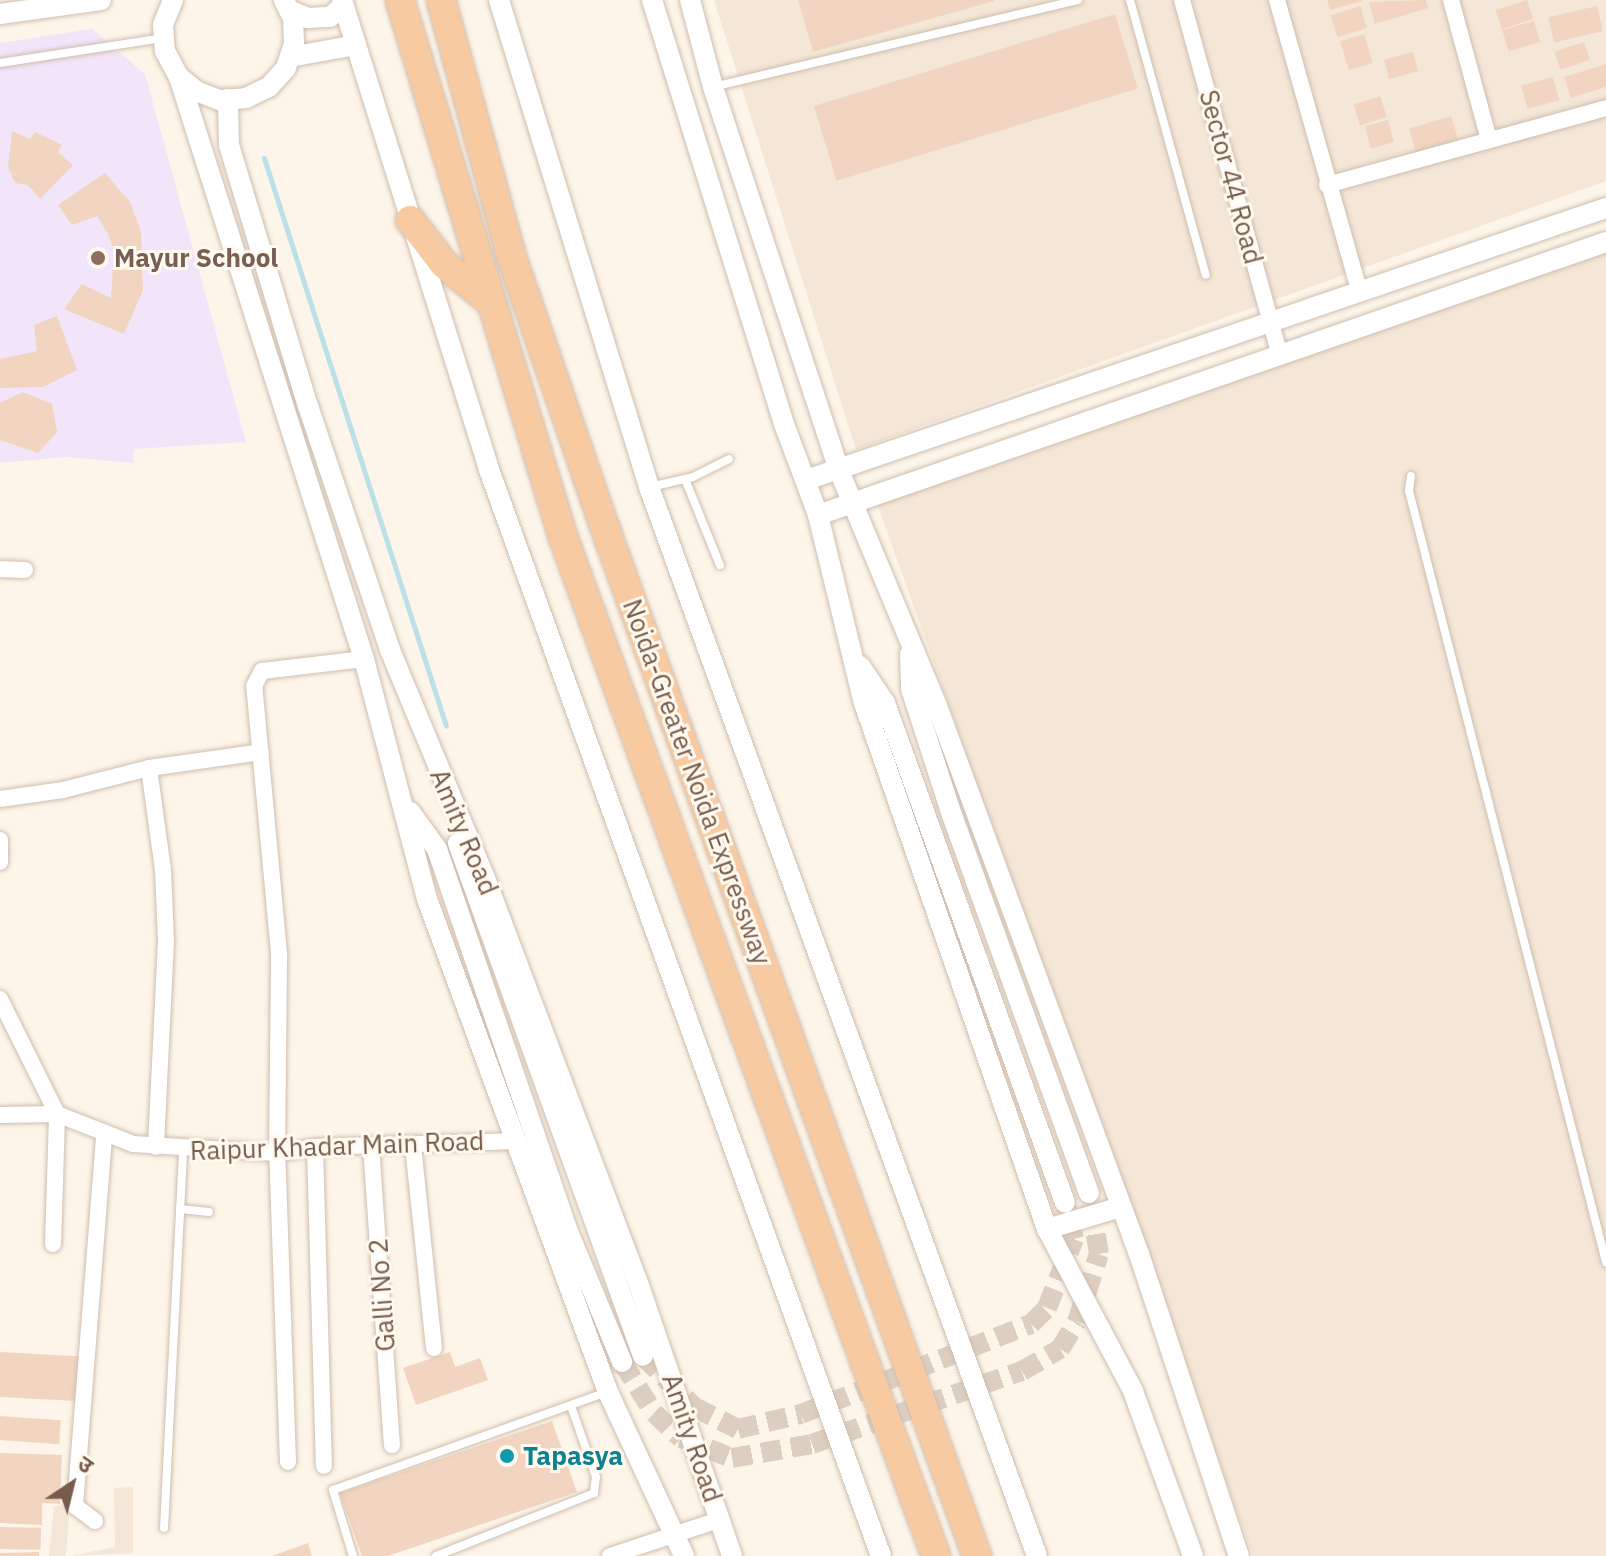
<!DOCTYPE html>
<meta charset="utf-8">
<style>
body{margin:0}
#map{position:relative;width:1606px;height:1556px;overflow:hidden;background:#fdf5e9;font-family:"IBM Plex Sans","Noto Sans Devanagari",sans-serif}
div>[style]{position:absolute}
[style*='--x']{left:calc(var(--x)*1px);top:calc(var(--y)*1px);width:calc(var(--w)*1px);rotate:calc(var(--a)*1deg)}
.residential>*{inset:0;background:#f4e7d7}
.education>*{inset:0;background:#f2e5f9}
.stream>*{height:5px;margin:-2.5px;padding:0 2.5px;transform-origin:2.5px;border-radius:2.5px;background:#bce0e7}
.building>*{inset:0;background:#f2d5c0;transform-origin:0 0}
.tertiary-tunnel>*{height:20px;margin-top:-10px;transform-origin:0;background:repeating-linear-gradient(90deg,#dccfc2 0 20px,transparent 0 30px)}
.roads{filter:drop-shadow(0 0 2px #cfbdae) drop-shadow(0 0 2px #cfbdae)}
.service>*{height:8px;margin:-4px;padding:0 4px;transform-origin:4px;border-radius:4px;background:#fff}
.minor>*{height:16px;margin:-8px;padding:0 8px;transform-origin:8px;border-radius:8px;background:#fff}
.tertiary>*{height:20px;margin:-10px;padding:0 10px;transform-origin:10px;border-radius:10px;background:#fff}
.trunk>*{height:28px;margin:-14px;padding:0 14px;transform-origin:14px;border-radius:14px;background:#f8caa1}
.dots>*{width:22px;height:22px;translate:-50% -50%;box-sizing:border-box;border:4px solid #fff9ef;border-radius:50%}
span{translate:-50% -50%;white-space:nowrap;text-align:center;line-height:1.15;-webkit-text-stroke:6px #fff9ef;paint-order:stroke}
.street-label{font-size:26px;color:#775c4c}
.education-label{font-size:26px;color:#785e54;font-weight:700}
.left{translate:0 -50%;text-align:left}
.culture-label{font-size:26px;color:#0d838f;font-weight:700}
.north{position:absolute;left:32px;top:1444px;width:80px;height:80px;-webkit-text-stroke:6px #fff9ef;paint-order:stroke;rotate:35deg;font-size:22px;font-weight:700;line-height:32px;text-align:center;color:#775c4c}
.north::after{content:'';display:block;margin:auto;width:28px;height:36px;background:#775c4c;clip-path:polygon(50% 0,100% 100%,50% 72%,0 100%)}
</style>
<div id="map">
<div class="residential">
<i style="clip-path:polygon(714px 0,1606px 0,1606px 181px,856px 450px)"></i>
<i style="clip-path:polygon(1606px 251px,1606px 1556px,1253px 1556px,875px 498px)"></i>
<i style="clip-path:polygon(133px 1487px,133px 1553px,71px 1556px,115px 1547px,114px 1488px)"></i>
<i style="clip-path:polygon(70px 1503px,66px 1556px,49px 1556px,54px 1506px)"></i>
</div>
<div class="education">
<i style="clip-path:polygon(92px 29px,145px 74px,246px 442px,134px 449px,133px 463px,66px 457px,0 463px,0 43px)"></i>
</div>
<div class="stream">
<i style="--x:264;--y:158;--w:596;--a:72.23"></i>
</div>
<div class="building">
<i style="clip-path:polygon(798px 0,994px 0,994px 1px,813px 52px)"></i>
<i style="clip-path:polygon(1327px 0,1362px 0,1362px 1px,1330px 10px)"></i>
<i style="clip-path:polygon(1426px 0,1428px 8px,1375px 24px,1369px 2px)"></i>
<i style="left:1527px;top:0;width:20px;height:33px;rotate:72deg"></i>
<i style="left:1360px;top:6px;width:23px;height:31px;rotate:72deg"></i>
<i style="left:1597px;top:6px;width:26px;height:50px;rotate:77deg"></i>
<i style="left:1115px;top:14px;width:78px;height:315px;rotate:73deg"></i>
<i style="left:1534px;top:21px;width:22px;height:33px;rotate:74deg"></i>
<i style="left:1364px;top:34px;width:30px;height:25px;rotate:73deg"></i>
<i style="left:1584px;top:42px;width:19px;height:31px;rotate:72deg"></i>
<i style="left:1413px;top:52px;width:20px;height:30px;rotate:75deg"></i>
<i style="clip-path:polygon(1606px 64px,1606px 87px,1571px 98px,1564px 77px)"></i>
<i style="left:1553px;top:77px;width:24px;height:33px;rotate:75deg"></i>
<i style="left:1380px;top:96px;width:22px;height:28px;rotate:72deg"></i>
<i style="left:1451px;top:116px;width:24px;height:44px;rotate:73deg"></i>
<i style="left:1388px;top:120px;width:23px;height:24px;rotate:75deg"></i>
<i style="clip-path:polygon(12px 131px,30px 139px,35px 132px,62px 145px,58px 152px,73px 165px,40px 199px,28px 185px,15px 183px,8px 167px)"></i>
<i style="clip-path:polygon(105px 173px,130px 202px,141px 232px,143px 290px,124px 334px,64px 309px,82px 284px,111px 298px,114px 251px,108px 234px,97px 216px,72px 225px,58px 205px)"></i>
<i style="clip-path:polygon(57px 316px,77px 370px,43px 387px,0 388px,0 359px,37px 351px,34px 325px)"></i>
<i style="clip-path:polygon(23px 392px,52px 404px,57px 432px,38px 453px,0 440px,0 403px)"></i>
<i style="left:0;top:1352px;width:79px;height:45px;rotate:3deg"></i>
<i style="clip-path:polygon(450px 1352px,455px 1367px,480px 1358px,488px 1380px,416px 1405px,403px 1368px)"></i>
<i style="left:0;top:1416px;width:61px;height:24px;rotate:4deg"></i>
<i style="clip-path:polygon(552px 1421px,577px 1492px,388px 1556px,362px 1556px,340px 1493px)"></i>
<i style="clip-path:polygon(0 1453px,62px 1455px,60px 1504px,42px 1503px,42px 1525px,0 1523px)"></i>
<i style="left:0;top:1527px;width:41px;height:22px;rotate:1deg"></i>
<i style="clip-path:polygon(308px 1543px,312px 1556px,272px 1556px)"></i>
<i style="clip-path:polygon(39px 1552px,39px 1556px,0 1556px,0 1553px)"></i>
</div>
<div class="tertiary-tunnel">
<i style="--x:643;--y:1356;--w:72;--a:45"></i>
<i style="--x:694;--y:1407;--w:49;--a:26.6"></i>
<i style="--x:738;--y:1429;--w:65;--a:-13.4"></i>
<i style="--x:801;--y:1414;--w:247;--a:-21.4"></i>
<i style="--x:1031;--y:1324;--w:23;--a:-45"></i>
<i style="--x:1047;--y:1308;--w:74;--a:-68.6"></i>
<i style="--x:1074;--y:1239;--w:33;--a:-104"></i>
<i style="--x:622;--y:1362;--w:60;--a:57.9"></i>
<i style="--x:654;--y:1413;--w:37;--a:43"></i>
<i style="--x:681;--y:1438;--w:55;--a:21.4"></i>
<i style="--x:732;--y:1458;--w:81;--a:-9.9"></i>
<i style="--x:812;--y:1444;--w:222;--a:-19.2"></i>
<i style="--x:1022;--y:1371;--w:44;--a:-30.1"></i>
<i style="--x:1060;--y:1349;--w:32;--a:-58"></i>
<i style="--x:1077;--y:1322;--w:71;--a:-72.1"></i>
<i style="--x:1099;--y:1254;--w:62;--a:-99.3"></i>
</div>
<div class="roads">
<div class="service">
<i style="--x:1130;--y:0;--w:285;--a:74.6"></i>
<i style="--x:0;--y:63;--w:166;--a:-8.7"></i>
<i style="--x:713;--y:87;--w:375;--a:-13.4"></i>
<i style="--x:1411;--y:476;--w:15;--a:98"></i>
<i style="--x:1409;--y:491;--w:796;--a:75.67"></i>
<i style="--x:685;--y:479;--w:93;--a:67.9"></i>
<i style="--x:650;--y:487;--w:44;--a:-13.1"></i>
<i style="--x:693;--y:477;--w:40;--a:-26.6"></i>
<i style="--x:180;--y:1209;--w:29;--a:6"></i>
<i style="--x:164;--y:1528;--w:378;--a:-87.1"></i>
<i style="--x:353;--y:1556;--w:69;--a:-106.9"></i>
<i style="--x:333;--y:1490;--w:291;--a:-19.7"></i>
<i style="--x:436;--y:1556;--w:170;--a:-21.7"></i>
<i style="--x:594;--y:1493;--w:16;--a:-83"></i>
<i style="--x:596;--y:1477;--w:75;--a:-109.4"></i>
</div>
<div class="minor">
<i style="--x:1182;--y:0;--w:368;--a:74.6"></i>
<i style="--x:1277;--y:0;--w:305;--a:74.2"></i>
<i style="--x:1451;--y:0;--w:145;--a:74.8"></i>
<i style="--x:1327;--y:185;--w:289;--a:-15.4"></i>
<i style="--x:0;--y:569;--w:25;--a:2"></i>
<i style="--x:149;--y:768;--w:103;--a:82.2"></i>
<i style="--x:163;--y:870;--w:71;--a:87.6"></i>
<i style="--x:166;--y:941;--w:206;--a:92.8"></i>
<i style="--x:0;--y:799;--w:64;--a:-8.1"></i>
<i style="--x:63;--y:790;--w:89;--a:-14.3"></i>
<i style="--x:149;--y:768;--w:113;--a:-8.1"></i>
<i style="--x:0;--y:840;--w:22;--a:90"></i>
<i style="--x:0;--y:999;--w:128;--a:63.6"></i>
<i style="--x:57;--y:1114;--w:82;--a:21.5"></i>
<i style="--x:133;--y:1144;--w:144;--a:3.6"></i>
<i style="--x:277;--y:1153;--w:38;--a:-9"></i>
<i style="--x:315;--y:1147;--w:198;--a:-1.7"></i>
<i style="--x:0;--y:1115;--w:57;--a:-1"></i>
<i style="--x:413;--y:1145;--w:204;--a:84.1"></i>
<i style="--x:371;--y:1146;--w:300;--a:86"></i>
<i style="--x:315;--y:1147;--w:319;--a:88.4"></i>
<i style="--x:53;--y:1244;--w:130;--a:-88.2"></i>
<i style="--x:288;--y:1462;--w:309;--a:-92"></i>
<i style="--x:277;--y:1153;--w:200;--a:-89.4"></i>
<i style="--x:279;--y:953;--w:268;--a:-95.3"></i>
<i style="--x:254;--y:686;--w:17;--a:-62"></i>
<i style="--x:262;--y:671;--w:103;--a:-6.7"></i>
<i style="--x:95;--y:1521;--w:25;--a:-143"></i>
<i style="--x:75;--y:1506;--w:371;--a:-85.5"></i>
<i style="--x:610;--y:1556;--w:117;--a:-18.4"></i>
</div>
<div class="tertiary">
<i style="--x:173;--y:0;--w:27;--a:112"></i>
<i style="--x:163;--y:25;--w:26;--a:86"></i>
<i style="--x:165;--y:51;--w:30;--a:62"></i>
<i style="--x:179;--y:77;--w:22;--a:39"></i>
<i style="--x:196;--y:91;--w:26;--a:21"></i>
<i style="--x:220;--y:100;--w:26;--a:-4"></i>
<i style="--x:246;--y:98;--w:25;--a:-26"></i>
<i style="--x:269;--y:87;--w:25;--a:-48"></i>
<i style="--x:286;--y:68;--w:25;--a:-72"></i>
<i style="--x:294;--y:44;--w:26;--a:-92"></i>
<i style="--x:293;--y:18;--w:20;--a:-117"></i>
<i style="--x:342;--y:0;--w:486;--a:72.6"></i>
<i style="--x:487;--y:464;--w:1161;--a:70.16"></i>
<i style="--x:499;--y:0;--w:510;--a:72.88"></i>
<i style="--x:649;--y:487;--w:1137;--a:70.05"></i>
<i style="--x:652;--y:0;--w:444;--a:72.7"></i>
<i style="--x:784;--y:424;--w:97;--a:69.5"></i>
<i style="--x:818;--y:515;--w:194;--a:76.3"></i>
<i style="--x:864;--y:703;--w:557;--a:70.82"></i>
<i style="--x:1047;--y:1229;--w:183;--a:62"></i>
<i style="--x:1133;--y:1391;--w:176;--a:70"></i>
<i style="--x:690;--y:0;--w:90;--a:75.2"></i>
<i style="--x:713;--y:87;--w:401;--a:71.8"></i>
<i style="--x:838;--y:468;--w:258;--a:67.4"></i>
<i style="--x:937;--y:706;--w:584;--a:69.77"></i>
<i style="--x:1139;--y:1254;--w:318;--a:71.7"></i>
<i style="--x:289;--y:10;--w:21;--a:23"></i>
<i style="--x:308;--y:18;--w:22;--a:-3"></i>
<i style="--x:330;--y:17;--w:18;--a:-41"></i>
<i style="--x:0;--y:14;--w:102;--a:-7.9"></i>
<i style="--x:290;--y:57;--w:67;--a:-10.3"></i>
<i style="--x:179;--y:77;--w:611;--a:72.37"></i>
<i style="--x:364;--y:659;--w:248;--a:75.3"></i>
<i style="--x:427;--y:899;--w:525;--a:69.84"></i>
<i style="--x:608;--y:1392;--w:181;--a:65.1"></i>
<i style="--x:228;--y:99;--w:46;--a:88.8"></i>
<i style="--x:229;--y:145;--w:273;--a:73.2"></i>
<i style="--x:308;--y:406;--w:257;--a:71.4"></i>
<i style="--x:390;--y:650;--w:247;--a:67.4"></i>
<i style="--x:485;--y:878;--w:430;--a:69.3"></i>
<i style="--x:637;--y:1280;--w:292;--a:71"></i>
<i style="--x:806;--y:480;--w:845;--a:-18.78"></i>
<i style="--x:818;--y:515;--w:834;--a:-19.11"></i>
<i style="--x:910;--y:654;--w:35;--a:88"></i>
<i style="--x:911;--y:689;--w:133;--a:72"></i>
<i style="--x:952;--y:815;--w:402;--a:70.1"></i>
<i style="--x:860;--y:666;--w:45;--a:56"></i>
<i style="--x:885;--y:703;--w:531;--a:70.2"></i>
<i style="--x:410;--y:812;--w:46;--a:53.9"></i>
<i style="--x:437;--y:849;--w:402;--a:71.1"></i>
<i style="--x:567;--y:1229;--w:144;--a:67.5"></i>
<i style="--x:458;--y:843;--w:545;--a:70.17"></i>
<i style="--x:1047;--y:1229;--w:77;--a:-16.6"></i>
</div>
<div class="trunk">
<i style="--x:400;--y:0;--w:561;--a:73.11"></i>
<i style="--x:563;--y:537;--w:1085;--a:69.9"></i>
<i style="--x:441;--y:0;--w:264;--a:74.6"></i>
<i style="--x:511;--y:255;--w:289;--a:71"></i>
<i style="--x:605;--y:528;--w:1093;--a:70.11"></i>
<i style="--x:410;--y:220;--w:56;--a:52.3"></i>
<i style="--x:444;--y:264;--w:60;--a:39"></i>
</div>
</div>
<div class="dots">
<i style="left:98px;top:258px;background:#8d6e63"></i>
<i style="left:507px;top:1456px;background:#0f9aa8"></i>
</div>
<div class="street-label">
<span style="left:1231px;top:177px;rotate:75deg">Sector 44 Road</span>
<span style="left:697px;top:782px;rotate:70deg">Noida-Greater Noida Expressway</span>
<span style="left:464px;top:832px;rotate:67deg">Amity Road</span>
<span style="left:337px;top:1146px;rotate:-2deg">Raipur Khadar Main Road</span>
<span style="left:382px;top:1295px;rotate:-94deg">Galli No 2</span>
<span style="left:692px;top:1438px;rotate:71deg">Amity Road</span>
</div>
<div class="education-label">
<span class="left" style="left:114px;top:258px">Mayur School</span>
</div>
<div class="culture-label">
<span class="left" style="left:523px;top:1456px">Tapasya</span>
</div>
<div class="north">उ</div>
</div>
